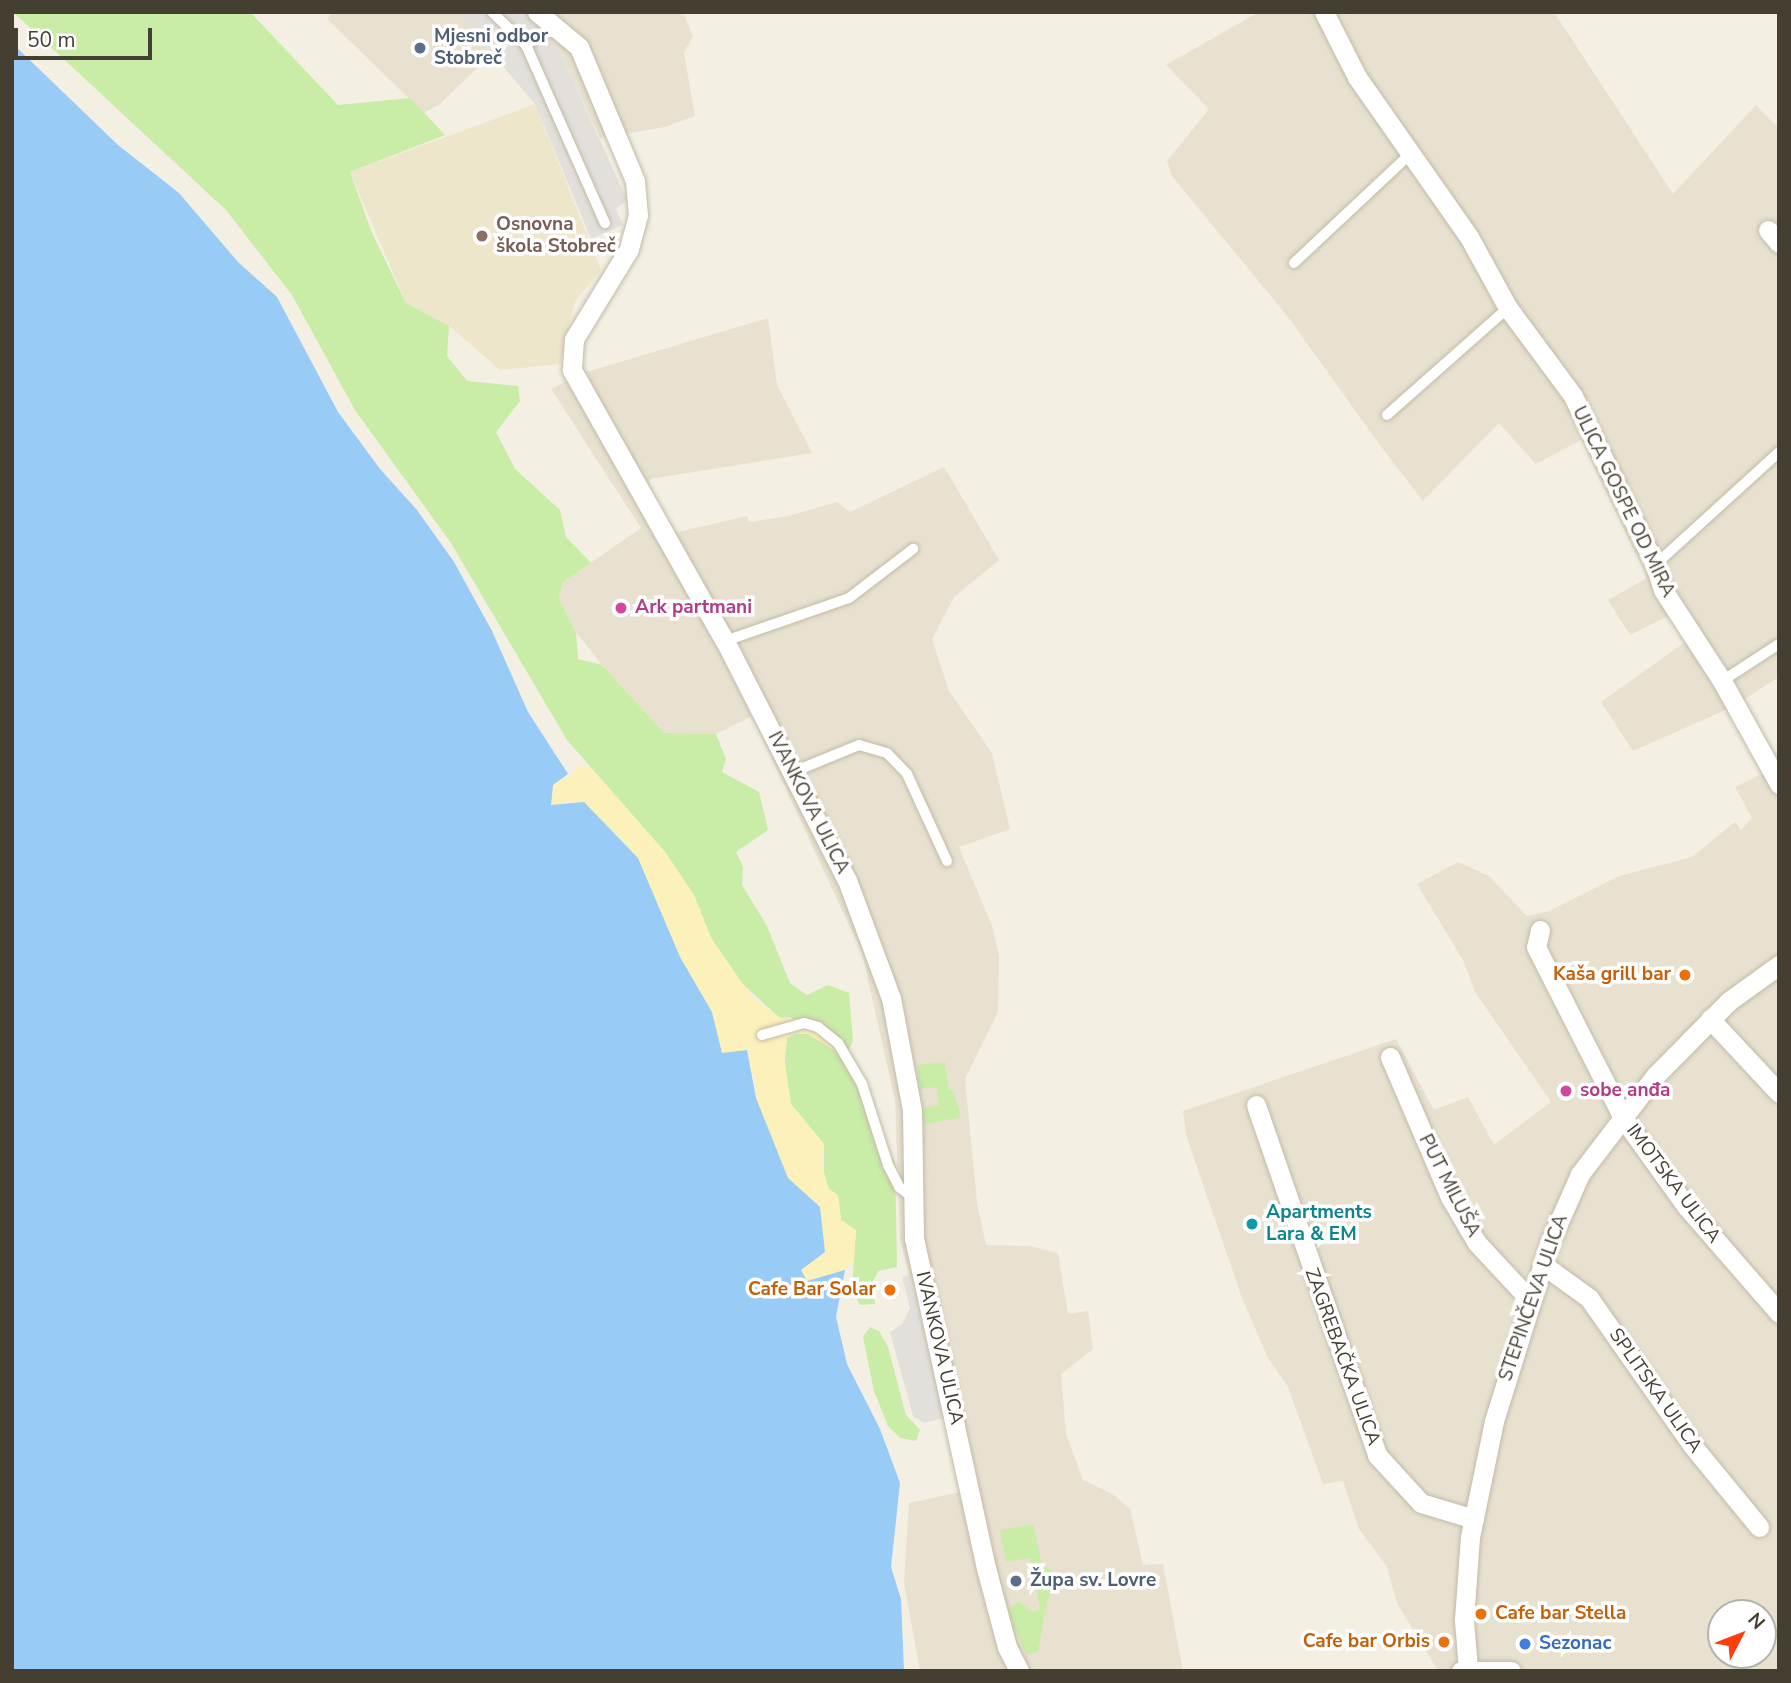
<!DOCTYPE html>
<meta charset="utf-8">
<style>
body{margin:0}
#map{position:relative;width:1791px;height:1683px;overflow:hidden;background:#f3efe3;font-family:"Nunito Sans",sans-serif}
div>[style]{position:absolute}
[style*='--x']{left:calc(var(--x)*1px);top:calc(var(--y)*1px);width:calc(var(--w)*1px);rotate:calc(var(--a)*1deg)}
.residential>*{inset:0;background:#e8e1d0}
.education>*{inset:0;background:#eee6cb}
.green>*{inset:0;background:#c9eca7}
.sand>*{inset:0;background:#fcf1ba}
.parking>*{inset:0;background:#e3e0dc}
.water>*{inset:0;background:#98cbf6}
.roads{filter:drop-shadow(0 0 2px #c2baa7) drop-shadow(0 0 2px #c2baa7)}
.lane>*{height:10px;margin:-5px;padding:0 5px;transform-origin:5px;border-radius:5px;background:#fff}
.street>*{height:19px;margin:-9.5px;padding:0 9.5px;transform-origin:9.5px;border-radius:9.5px;background:#fff}
.dots>*{width:19px;height:19px;translate:-50% -50%;box-sizing:border-box;border:4px solid #fff;border-radius:50%}
span{translate:-50% -50%;white-space:nowrap;text-align:center;line-height:1.15;-webkit-text-stroke:7px #fff;paint-order:stroke}
.service-label{font-size:19px;color:#4e5e75;font-weight:700}
.left{translate:0 -50%;text-align:left}
.education-label{font-size:19px;color:#785e54;font-weight:700}
.street-label{font-size:19px;color:#453f32}
.hotel-label{font-size:19px;color:#b23c85;font-weight:700}
.food-label{font-size:19px;color:#c56008;font-weight:700}
.right{translate:-100% -50%;text-align:right}
.culture-label{font-size:19px;color:#0d838f;font-weight:700}
.shop-label{font-size:19px;color:#366cbe;font-weight:700}
.frame{position:absolute;inset:0;border:14px solid #453f32;pointer-events:none}
.north{position:absolute;left:1707px;top:1599px;width:70px;height:70px;box-sizing:border-box;background:#fff;border:2px solid #b5b2ad;border-radius:50%;rotate:48deg;font-size:19px;font-weight:700;line-height:28px;text-align:center;color:#453f32}
.north::after{content:'';display:block;margin:auto;width:24px;height:32px;background:#ff3d0e;clip-path:polygon(50% 0,100% 100%,50% 72%,0 100%)}
.scale{position:absolute;left:14px;top:28px;width:138px;height:32px;box-sizing:border-box;border:4px solid #453f32;border-top:0;padding-left:9px;font-size:21px;line-height:24px;white-space:nowrap;color:#453f32;-webkit-text-stroke:5px #fff;paint-order:stroke}
</style>
<div id="map">
<div class="residential">
<i style="clip-path:polygon(333px 12px,683px 12px,693px 36px,684px 53px,695px 116px,665px 127px,600px 138px,561px 54px,523px 24px,440px 104px,424px 113px,327px 19px)"></i>
<i style="clip-path:polygon(1259px 12px,1554px 12px,1673px 194px,1756px 105px,1779px 128px,1779px 677px,1730px 708px,1633px 751px,1601px 702px,1688px 640px,1670px 615px,1630px 635px,1608px 600px,1647px 578px,1581px 440px,1536px 464px,1499px 423px,1423px 501px,1382px 448px,1288px 317px,1172px 176px,1167px 161px,1209px 109px,1166px 65px)"></i>
<i style="clip-path:polygon(768px 318px,777px 385px,812px 453px,650px 479px,649px 487px,674px 533px,747px 516px,749px 522px,788px 516px,837px 502px,850px 512px,944px 467px,999px 560px,954px 597px,932px 639px,949px 691px,992px 753px,1010px 829px,959px 847px,992px 926px,999px 956px,998px 1012px,965px 1079px,977px 1203px,986px 1245px,1030px 1246px,1058px 1253px,1068px 1314px,1088px 1311px,1093px 1349px,1061px 1374px,1066px 1434px,1083px 1480px,1113px 1494px,1130px 1509px,1143px 1565px,1163px 1564px,1183px 1671px,920px 1671px,904px 1583px,909px 1503px,960px 1492px,947px 1417px,900px 1240px,895px 1101px,862px 953px,752px 716px,716px 734px,664px 733px,602px 665px,576px 632px,559px 598px,563px 582px,641px 528px,551px 389px,583px 373px)"></i>
<i style="clip-path:polygon(evenodd,1779px 766px,1779px 1671px,1438px 1671px,1397px 1603px,1387px 1567px,1359px 1529px,1343px 1481px,1323px 1484px,1288px 1387px,1268px 1358px,1242px 1298px,1186px 1135px,1183px 1111px,1396px 1039px,1434px 1110px,1468px 1097px,1494px 1145px,1551px 1102px,1475px 992px,1463px 960px,1417px 884px,1458px 862px,1489px 876px,1527px 916px,1549px 911px,1619px 876px,1692px 857px,1735px 822px,1741px 830px,1752px 818px,1735px 787px,1779px 766px,1721px 1613px,1763px 1613px,1763px 1655px,1721px 1655px,1721px 1613px)"></i>
</div>
<div class="education">
<i style="clip-path:polygon(535px 104px,601px 270px,575px 301px,560px 364px,500px 370px,449px 326px,406px 303px,350px 172px)"></i>
</div>
<div class="green">
<i style="clip-path:polygon(13px 12px,250px 12px,338px 105px,410px 98px,445px 135px,350px 172px,372px 233px,406px 303px,449px 326px,447px 356px,467px 381px,518px 386px,520px 401px,496px 432px,515px 469px,560px 510px,566px 537px,591px 563px,563px 582px,559px 598px,576px 632px,578px 659px,602px 665px,664px 733px,716px 734px,726px 759px,722px 772px,759px 792px,768px 830px,736px 852px,743px 867px,742px 885px,767px 926px,790px 983px,807px 995px,828px 985px,849px 993px,853px 1041px,843px 1061px,860px 1090px,878px 1151px,895px 1161px,897px 1267px,878px 1271px,873px 1281px,875px 1304px,860px 1305px,852px 1287px,856px 1230px,841px 1220px,838px 1195px,829px 1189px,824px 1173px,824px 1144px,791px 1104px,784px 1069px,787px 1038px,795px 1034px,808px 1034px,835px 1051px,790px 1017px,780px 1018px,736px 978px,711px 938px,694px 895px,665px 852px,567px 740px,451px 543px,355px 410px,292px 295px,226px 210px)"></i>
<i style="clip-path:polygon(945px 1062px,949px 1090px,953px 1090px,961px 1117px,923px 1125px,921px 1108px,939px 1105px,937px 1087px,920px 1089px,917px 1065px)"></i>
<i style="clip-path:polygon(870px 1327px,879px 1331px,888px 1347px,906px 1415px,920px 1430px,916px 1441px,900px 1438px,888px 1426px,874px 1391px,863px 1337px)"></i>
<i style="clip-path:polygon(1033px 1524px,1042px 1566px,1051px 1570px,1059px 1582px,1047px 1600px,1038px 1652px,1026px 1654px,1007px 1610px,1019px 1601px,1031px 1612px,1040px 1609px,1030px 1558px,1006px 1562px,1000px 1530px)"></i>
</div>
<div class="sand">
<i style="clip-path:polygon(579px 766px,590px 767px,665px 852px,694px 895px,711px 938px,752px 997px,780px 1018px,810px 1020px,839px 1040px,836px 1051px,808px 1034px,795px 1034px,787px 1038px,784px 1056px,791px 1104px,824px 1144px,821px 1159px,828px 1189px,838px 1195px,841px 1220px,856px 1230px,854px 1259px,842px 1273px,808px 1283px,799px 1280px,797px 1270px,825px 1254px,818px 1212px,802px 1190px,788px 1182px,755px 1099px,755px 1080px,743px 1052px,733px 1056px,718px 1053px,710px 1009px,584px 806px,568px 800px,561px 807px,549px 805px,552px 782px,570px 777px)"></i>
</div>
<div class="parking">
<i style="clip-path:polygon(457px 12px,524px 12px,561px 54px,627px 200px,616px 209px,623px 225px,591px 239px,535px 104px)"></i>
<i style="clip-path:polygon(909px 1275px,947px 1417px,924px 1423px,913px 1416px,890px 1332px,902px 1324px,910px 1308px,902px 1277px)"></i>
</div>
<div class="water">
<i style="clip-path:polygon(12px 43px,118px 145px,179px 193px,238px 262px,277px 297px,338px 412px,380px 469px,417px 510px,454px 562px,492px 631px,528px 712px,568px 774px,553px 785px,551px 805px,584px 802px,638px 858px,680px 957px,712px 1012px,722px 1053px,747px 1050px,756px 1098px,788px 1178px,820px 1207px,825px 1252px,801px 1270px,807px 1281px,845px 1270px,836px 1317px,847px 1364px,880px 1429px,900px 1483px,891px 1567px,901px 1599px,904px 1671px,12px 1671px)"></i>
</div>
<div class="roads">
<div class="lane">
<i style="--x:492;--y:12;--w:47;--a:44.1"></i>
<i style="--x:556;--y:26;--w:36;--a:148"></i>
<i style="--x:526;--y:45;--w:195;--a:66.1"></i>
<i style="--x:1294;--y:263;--w:159;--a:-43.2"></i>
<i style="--x:1387;--y:415;--w:162;--a:-41.5"></i>
<i style="--x:1655;--y:565;--w:168;--a:-42.3"></i>
<i style="--x:725;--y:641;--w:131;--a:-19.1"></i>
<i style="--x:849;--y:598;--w:81;--a:-37.4"></i>
<i style="--x:1722;--y:681;--w:68;--a:-33"></i>
<i style="--x:793;--y:772;--w:71;--a:-22.2"></i>
<i style="--x:859;--y:745;--w:29;--a:16"></i>
<i style="--x:887;--y:753;--w:29;--a:46"></i>
<i style="--x:907;--y:774;--w:96;--a:65.3"></i>
<i style="--x:762;--y:1035;--w:44;--a:-15.9"></i>
<i style="--x:804;--y:1023;--w:15;--a:16"></i>
<i style="--x:818;--y:1027;--w:26;--a:39"></i>
<i style="--x:838;--y:1043;--w:48;--a:59.7"></i>
<i style="--x:862;--y:1084;--w:85;--a:72.2"></i>
<i style="--x:888;--y:1165;--w:25;--a:63"></i>
<i style="--x:899;--y:1187;--w:15;--a:37"></i>
</div>
<div class="street">
<i style="--x:537;--y:12;--w:55;--a:39.8"></i>
<i style="--x:579;--y:47;--w:145;--a:67.3"></i>
<i style="--x:635;--y:181;--w:34;--a:85"></i>
<i style="--x:638;--y:215;--w:35;--a:105"></i>
<i style="--x:629;--y:249;--w:105;--a:121.4"></i>
<i style="--x:574;--y:339;--w:31;--a:94"></i>
<i style="--x:572;--y:370;--w:311;--a:60.6"></i>
<i style="--x:725;--y:641;--w:268;--a:63"></i>
<i style="--x:847;--y:880;--w:126;--a:69.6"></i>
<i style="--x:891;--y:998;--w:114;--a:79.4"></i>
<i style="--x:912;--y:1110;--w:128;--a:89.1"></i>
<i style="--x:914;--y:1238;--w:338;--a:77.7"></i>
<i style="--x:986;--y:1568;--w:82;--a:75.1"></i>
<i style="--x:1007;--y:1647;--w:27;--a:63"></i>
<i style="--x:1324;--y:12;--w:73;--a:63.1"></i>
<i style="--x:1357;--y:77;--w:195;--a:55"></i>
<i style="--x:1469;--y:237;--w:81;--a:61.2"></i>
<i style="--x:1508;--y:308;--w:109;--a:53.5"></i>
<i style="--x:1573;--y:396;--w:188;--a:64.1"></i>
<i style="--x:1655;--y:565;--w:26;--a:72"></i>
<i style="--x:1663;--y:590;--w:108;--a:57"></i>
<i style="--x:1722;--y:681;--w:118;--a:61"></i>
<i style="--x:1768;--y:230;--w:17;--a:50"></i>
<i style="--x:1540;--y:930;--w:17;--a:103"></i>
<i style="--x:1536;--y:947;--w:192;--a:63"></i>
<i style="--x:1623;--y:1118;--w:108;--a:54.4"></i>
<i style="--x:1686;--y:1206;--w:142;--a:49"></i>
<i style="--x:1710;--y:1019;--w:101;--a:47"></i>
<i style="--x:1390;--y:1057;--w:152;--a:66.8"></i>
<i style="--x:1450;--y:1197;--w:53;--a:59.6"></i>
<i style="--x:1477;--y:1243;--w:78;--a:47.1"></i>
<i style="--x:1256;--y:1105;--w:370;--a:70.9"></i>
<i style="--x:1377;--y:1455;--w:65;--a:47.5"></i>
<i style="--x:1421;--y:1503;--w:55;--a:16.8"></i>
<i style="--x:1542;--y:1264;--w:58;--a:35.9"></i>
<i style="--x:1589;--y:1298;--w:179;--a:55"></i>
<i style="--x:1692;--y:1445;--w:106;--a:50.7"></i>
<i style="--x:1468;--y:1669;--w:49;--a:-94.7"></i>
<i style="--x:1464;--y:1620;--w:83;--a:-85.9"></i>
<i style="--x:1470;--y:1537;--w:118;--a:-78.3"></i>
<i style="--x:1494;--y:1421;--w:185;--a:-72.7"></i>
<i style="--x:1549;--y:1244;--w:77;--a:-66.1"></i>
<i style="--x:1580;--y:1174;--w:123;--a:-52.6"></i>
<i style="--x:1655;--y:1076;--w:105;--a:-45.4"></i>
<i style="--x:1729;--y:1001;--w:62;--a:-35.8"></i>
<i style="--x:1461;--y:1671;--w:50;--a:0"></i>
</div>
</div>
<div class="dots">
<i style="left:420px;top:48px;background:#5c6f8a"></i>
<i style="left:482px;top:236px;background:#8d6e63"></i>
<i style="left:621px;top:608px;background:#d1479c"></i>
<i style="left:1685px;top:975px;background:#e8710a"></i>
<i style="left:1566px;top:1091px;background:#d1479c"></i>
<i style="left:1252px;top:1224px;background:#0f9aa8"></i>
<i style="left:890px;top:1290px;background:#e8710a"></i>
<i style="left:1016px;top:1581px;background:#5c6f8a"></i>
<i style="left:1481px;top:1614px;background:#e8710a"></i>
<i style="left:1444px;top:1642px;background:#e8710a"></i>
<i style="left:1525px;top:1644px;background:#3f7fe0"></i>
</div>
<div class="service-label">
<span class="left" style="left:434px;top:48px">Mjesni odbor<br>Stobreč</span>
<span class="left" style="left:1030px;top:1581px">Župa sv. Lovre</span>
</div>
<div class="education-label">
<span class="left" style="left:496px;top:236px">Osnovna<br>škola Stobreč</span>
</div>
<div class="street-label">
<span style="left:1623px;top:502px;rotate:64deg">ULICA GOSPE OD MIRA</span>
<span style="left:808px;top:803px;rotate:63deg">IVANKOVA ULICA</span>
<span style="left:1673px;top:1184px;rotate:53deg">IMOTSKA ULICA</span>
<span style="left:1449px;top:1186px;rotate:63deg">PUT MILUŠA</span>
<span style="left:1534px;top:1298px;rotate:-71deg">STEPINČEVA ULICA</span>
<span style="left:939px;top:1348px;rotate:77deg">IVANKOVA ULICA</span>
<span style="left:1342px;top:1357px;rotate:70deg">ZAGREBAČKA ULICA</span>
<span style="left:1655px;top:1391px;rotate:55deg">SPLITSKA ULICA</span>
</div>
<div class="hotel-label">
<span class="left" style="left:635px;top:608px">Ark partmani</span>
<span class="left" style="left:1580px;top:1091px">sobe anđa</span>
</div>
<div class="food-label">
<span class="right" style="left:1671px;top:975px">Kaša grill bar</span>
<span class="right" style="left:876px;top:1290px">Cafe Bar Solar</span>
<span class="left" style="left:1495px;top:1614px">Cafe bar Stella</span>
<span class="right" style="left:1430px;top:1642px">Cafe bar Orbis</span>
</div>
<div class="culture-label">
<span class="left" style="left:1266px;top:1224px">Apartments<br>Lara &amp; EM</span>
</div>
<div class="shop-label">
<span class="left" style="left:1539px;top:1644px">Sezonac</span>
</div>
<div class="frame"></div>
<div class="north">N</div>
<div class="scale">50 m</div>
</div>
